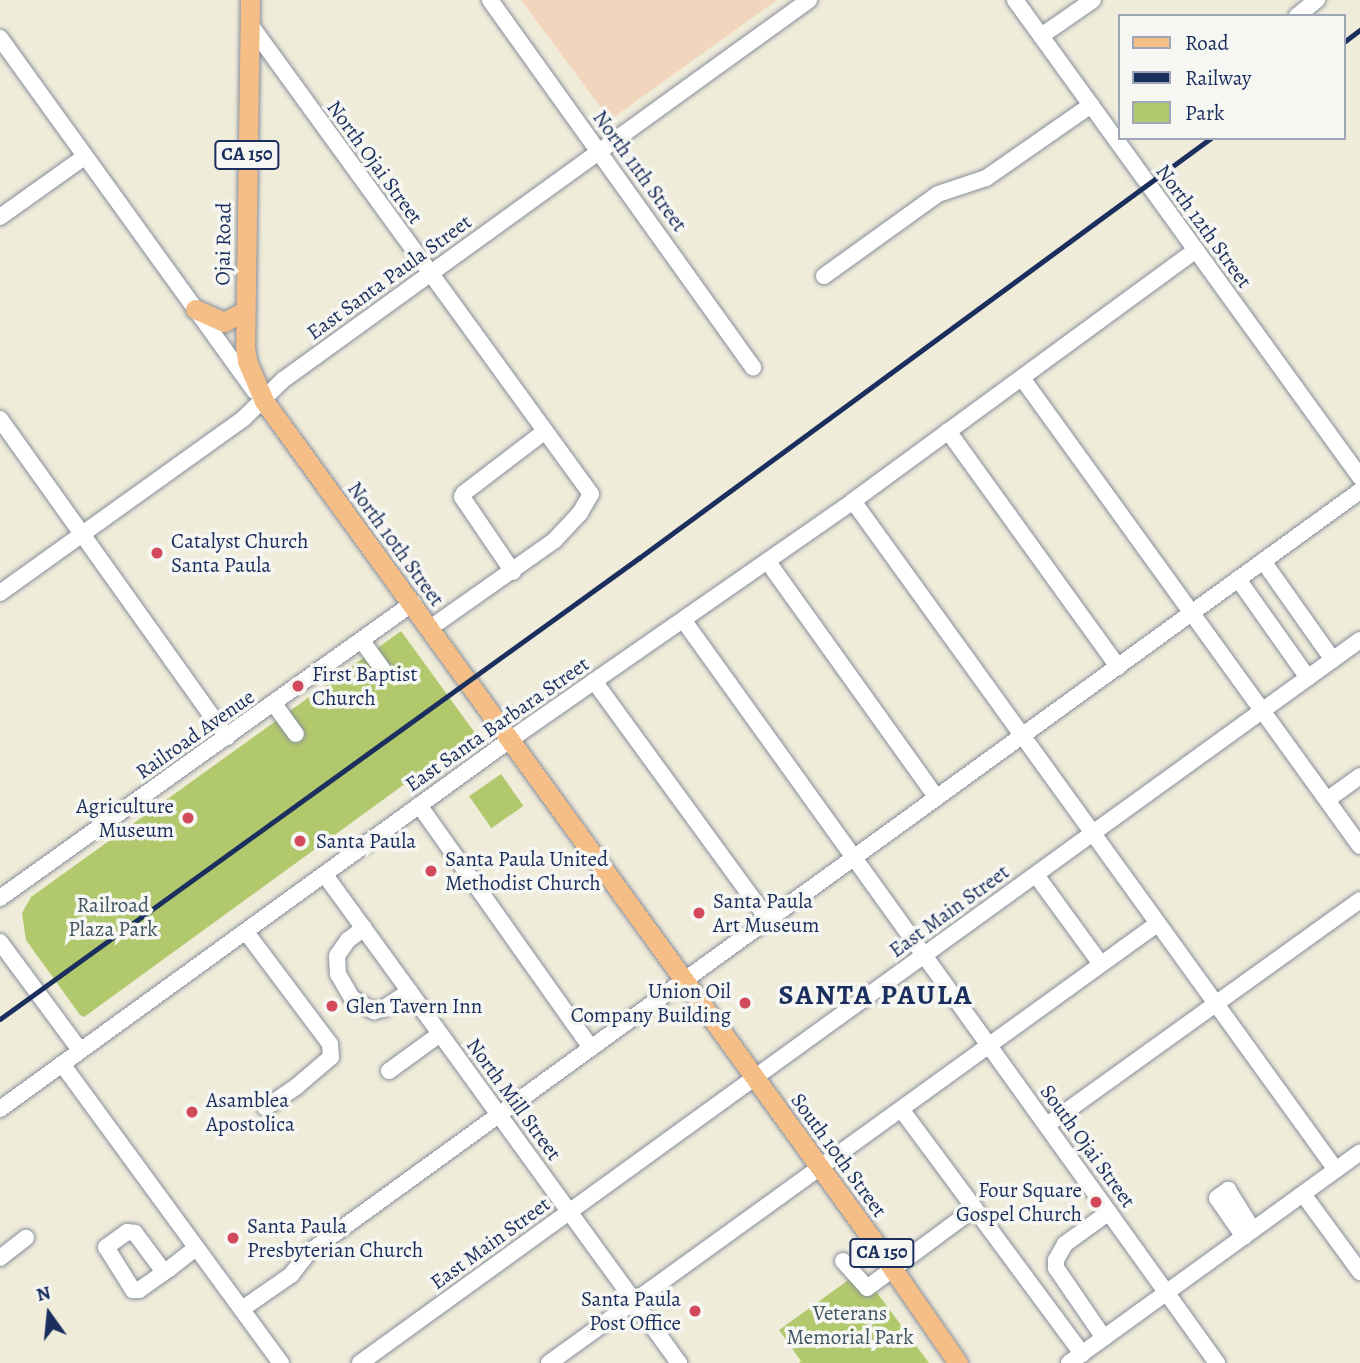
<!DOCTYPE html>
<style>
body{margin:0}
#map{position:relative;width:1360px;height:1363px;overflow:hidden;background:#f0ecda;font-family:Alegreya,serif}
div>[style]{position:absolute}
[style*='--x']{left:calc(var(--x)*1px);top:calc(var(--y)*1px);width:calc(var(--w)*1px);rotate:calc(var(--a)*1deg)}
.built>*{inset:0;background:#f1d5bd}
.green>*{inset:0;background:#b2c86d;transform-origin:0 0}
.roads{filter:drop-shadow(0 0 2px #868e9c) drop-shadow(0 0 2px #868e9c)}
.minor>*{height:16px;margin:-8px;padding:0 8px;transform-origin:8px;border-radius:8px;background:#fff}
.major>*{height:19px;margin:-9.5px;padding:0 9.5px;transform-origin:9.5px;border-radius:9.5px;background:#f6be87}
.rail>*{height:4.5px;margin:-2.25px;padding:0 2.25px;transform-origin:2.25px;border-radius:2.25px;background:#1b2f5e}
.dots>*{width:19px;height:19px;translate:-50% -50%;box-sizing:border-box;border:4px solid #f6f6f2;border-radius:50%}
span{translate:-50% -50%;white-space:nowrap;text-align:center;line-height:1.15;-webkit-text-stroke:7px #f6f6f2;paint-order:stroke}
.shield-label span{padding:2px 5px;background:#f6f6f2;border:2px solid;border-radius:5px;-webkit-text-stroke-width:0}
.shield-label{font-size:19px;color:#1b2f5e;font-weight:700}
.street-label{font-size:21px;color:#1b2f5e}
.poi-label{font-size:21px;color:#1b2f5e}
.left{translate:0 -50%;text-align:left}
.right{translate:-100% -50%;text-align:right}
.park-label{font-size:21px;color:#415562}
.district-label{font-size:28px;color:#1b2f5e;font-weight:700;letter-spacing:2px}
.legend{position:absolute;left:1118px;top:14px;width:228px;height:126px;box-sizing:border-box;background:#f6f6f2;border:2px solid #9ea6b7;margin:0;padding:9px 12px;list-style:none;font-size:21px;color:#1b2f5e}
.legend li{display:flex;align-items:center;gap:14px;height:35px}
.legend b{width:35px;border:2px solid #9ea6b7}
.north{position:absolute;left:14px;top:1279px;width:70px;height:70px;-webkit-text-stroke:5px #f6f6f2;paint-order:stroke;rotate:345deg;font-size:19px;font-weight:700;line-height:28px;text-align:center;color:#1b2f5e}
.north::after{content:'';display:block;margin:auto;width:24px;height:32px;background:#1b2f5e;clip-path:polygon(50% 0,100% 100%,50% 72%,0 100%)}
</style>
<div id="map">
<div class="built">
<i style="clip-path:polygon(521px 0,777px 0,610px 120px)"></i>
</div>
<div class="green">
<i style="clip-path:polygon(401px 631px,475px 733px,84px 1017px,80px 1015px,26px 940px,22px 913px,31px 897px)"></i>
<i style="left:501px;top:774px;width:39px;height:39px;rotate:55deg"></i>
<i style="clip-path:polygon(861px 1271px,929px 1363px,799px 1363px,801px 1361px,779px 1330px)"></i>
</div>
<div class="roads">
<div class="minor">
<i style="--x:490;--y:0;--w:452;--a:54.4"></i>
<i style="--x:1015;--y:0;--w:589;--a:54.12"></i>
<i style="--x:1297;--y:16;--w:26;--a:-39"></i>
<i style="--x:249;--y:23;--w:582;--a:54.02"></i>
<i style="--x:591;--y:494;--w:22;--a:120"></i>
<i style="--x:580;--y:513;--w:37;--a:133"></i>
<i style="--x:555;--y:540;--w:154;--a:144.8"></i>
<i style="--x:1041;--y:36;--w:63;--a:-34.7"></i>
<i style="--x:0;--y:38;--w:435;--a:54.2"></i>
<i style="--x:0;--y:217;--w:103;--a:-35.5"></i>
<i style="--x:824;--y:276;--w:140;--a:-35.7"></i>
<i style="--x:938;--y:194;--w:51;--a:-18.4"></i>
<i style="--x:986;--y:178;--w:128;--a:-34.8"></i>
<i style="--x:1022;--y:378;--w:577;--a:54.16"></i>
<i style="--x:0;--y:419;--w:391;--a:54.5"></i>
<i style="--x:948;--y:431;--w:291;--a:54.2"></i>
<i style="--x:853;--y:501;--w:825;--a:54.17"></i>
<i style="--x:1263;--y:561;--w:121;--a:54.7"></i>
<i style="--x:768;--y:562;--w:290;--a:54.4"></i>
<i style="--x:513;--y:572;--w:91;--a:-124.2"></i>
<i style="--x:462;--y:497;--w:4;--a:-63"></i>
<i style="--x:464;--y:493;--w:102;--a:-37.4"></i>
<i style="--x:1238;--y:579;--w:121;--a:54.7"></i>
<i style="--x:0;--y:593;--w:300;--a:-35.6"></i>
<i style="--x:244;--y:418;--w:54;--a:-44.3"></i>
<i style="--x:283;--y:380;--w:649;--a:-35.85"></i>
<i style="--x:684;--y:621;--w:914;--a:54.31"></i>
<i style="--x:362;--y:641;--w:37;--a:54"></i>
<i style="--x:594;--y:681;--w:296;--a:53.9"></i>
<i style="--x:274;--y:704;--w:37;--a:54"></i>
<i style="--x:1327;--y:800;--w:41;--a:-36"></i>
<i style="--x:419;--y:805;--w:298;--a:54.7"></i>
<i style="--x:325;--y:875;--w:603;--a:54.04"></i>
<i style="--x:1036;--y:875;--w:110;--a:53.9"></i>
<i style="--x:0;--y:898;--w:508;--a:-35.54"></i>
<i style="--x:364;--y:928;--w:20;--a:143"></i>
<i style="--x:348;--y:940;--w:19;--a:125"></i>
<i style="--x:337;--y:956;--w:18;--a:87"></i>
<i style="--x:338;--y:974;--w:28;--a:60"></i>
<i style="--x:352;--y:998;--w:26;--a:31"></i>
<i style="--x:374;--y:1011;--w:9;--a:-13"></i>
<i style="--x:383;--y:1009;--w:32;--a:-34"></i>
<i style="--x:246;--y:932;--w:140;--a:53.1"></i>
<i style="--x:330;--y:1044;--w:13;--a:86"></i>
<i style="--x:331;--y:1057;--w:46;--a:139.4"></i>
<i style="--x:296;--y:1087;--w:37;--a:146"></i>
<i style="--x:0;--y:942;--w:134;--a:53.5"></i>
<i style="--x:62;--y:1064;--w:371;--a:53.8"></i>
<i style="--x:389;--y:1071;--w:63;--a:-36"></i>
<i style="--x:0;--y:1109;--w:631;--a:-35.91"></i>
<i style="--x:511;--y:739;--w:417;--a:-34.8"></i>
<i style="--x:853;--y:501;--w:425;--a:-36.2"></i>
<i style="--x:901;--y:1109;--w:305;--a:53.5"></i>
<i style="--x:1047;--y:1125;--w:385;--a:-35.7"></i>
<i style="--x:1303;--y:1194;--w:97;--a:53.8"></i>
<i style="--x:1244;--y:1237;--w:47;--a:-124.7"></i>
<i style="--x:1217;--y:1198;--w:14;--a:-36"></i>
<i style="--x:1228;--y:1190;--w:47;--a:58"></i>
<i style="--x:0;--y:1258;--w:33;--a:-38"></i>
<i style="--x:843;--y:1261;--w:36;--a:48"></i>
<i style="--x:867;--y:1288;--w:134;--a:-36.5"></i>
<i style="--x:164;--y:1272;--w:49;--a:-126.6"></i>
<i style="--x:135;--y:1233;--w:8;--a:-173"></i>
<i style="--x:127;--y:1232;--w:26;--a:144"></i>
<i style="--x:106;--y:1247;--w:51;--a:57.9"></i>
<i style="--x:133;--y:1290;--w:6;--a:0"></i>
<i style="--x:139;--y:1290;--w:37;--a:-35"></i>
<i style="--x:169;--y:1269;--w:34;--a:-38"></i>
<i style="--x:242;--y:1309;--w:60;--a:-34.8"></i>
<i style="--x:291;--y:1275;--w:28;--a:-52"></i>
<i style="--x:308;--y:1253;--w:1299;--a:-35.92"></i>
<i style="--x:1104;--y:1338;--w:85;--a:-124.4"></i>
<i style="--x:1056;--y:1268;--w:8;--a:-90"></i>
<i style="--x:1056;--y:1260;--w:18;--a:-61"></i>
<i style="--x:1065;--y:1244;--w:54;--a:-36"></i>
<i style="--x:360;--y:1363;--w:1234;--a:-35.87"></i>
<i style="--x:549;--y:1363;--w:750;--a:-35.83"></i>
<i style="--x:1069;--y:1363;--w:359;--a:-35.9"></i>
</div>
<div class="major">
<i style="--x:250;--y:0;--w:346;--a:90.8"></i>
<i style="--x:245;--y:346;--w:15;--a:82"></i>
<i style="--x:247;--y:361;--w:43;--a:67"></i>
<i style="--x:264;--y:401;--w:1035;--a:54.04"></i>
<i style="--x:872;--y:1239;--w:151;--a:55.3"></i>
<i style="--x:195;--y:309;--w:32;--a:24"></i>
<i style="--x:224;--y:322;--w:24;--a:-28"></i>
</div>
</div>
<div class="rail">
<i style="--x:1344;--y:42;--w:20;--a:-37"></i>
<i style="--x:0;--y:1019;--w:788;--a:-35.81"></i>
<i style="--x:639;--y:558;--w:710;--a:-36.29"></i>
</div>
<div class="dots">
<i style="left:157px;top:553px;background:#d1495b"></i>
<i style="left:298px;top:686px;background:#d1495b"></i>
<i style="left:188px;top:818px;background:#d1495b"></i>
<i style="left:300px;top:841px;background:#d1495b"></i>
<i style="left:431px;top:871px;background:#d1495b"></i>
<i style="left:699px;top:913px;background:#d1495b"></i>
<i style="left:745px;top:1003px;background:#d1495b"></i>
<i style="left:332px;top:1006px;background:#d1495b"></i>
<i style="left:192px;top:1112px;background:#d1495b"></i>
<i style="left:1096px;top:1202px;background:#d1495b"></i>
<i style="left:233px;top:1238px;background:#d1495b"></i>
<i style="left:695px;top:1311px;background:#d1495b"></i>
</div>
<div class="shield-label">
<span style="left:247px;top:155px">CA 150</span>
<span style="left:882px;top:1253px">CA 150</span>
</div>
<div class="street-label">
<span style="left:375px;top:162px;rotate:54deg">North Ojai Street</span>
<span style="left:640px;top:171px;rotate:54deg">North 11th Street</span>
<span style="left:1204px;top:226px;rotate:54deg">North 12th Street</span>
<span style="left:223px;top:244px;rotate:-89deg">Ojai Road</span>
<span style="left:389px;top:277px;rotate:-36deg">East Santa Paula Street</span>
<span style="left:396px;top:544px;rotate:54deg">North 10th Street</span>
<span style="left:497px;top:724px;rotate:-35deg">East Santa Barbara Street</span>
<span style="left:195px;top:734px;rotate:-35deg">Railroad Avenue</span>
<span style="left:949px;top:911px;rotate:-36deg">East Main Street</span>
<span style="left:514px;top:1099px;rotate:54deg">North Mill Street</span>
<span style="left:1088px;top:1146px;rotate:54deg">South Ojai Street</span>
<span style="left:839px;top:1155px;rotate:54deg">South 10th Street</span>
<span style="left:490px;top:1243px;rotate:-36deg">East Main Street</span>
</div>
<div class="poi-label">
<span class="left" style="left:171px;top:553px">Catalyst Church<br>Santa Paula</span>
<span class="left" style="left:312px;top:686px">First Baptist<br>Church</span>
<span class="right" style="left:174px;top:818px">Agriculture<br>Museum</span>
<span class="left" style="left:316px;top:841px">Santa Paula</span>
<span class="left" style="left:445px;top:871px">Santa Paula United<br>Methodist Church</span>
<span class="left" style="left:713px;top:913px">Santa Paula<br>Art Museum</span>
<span class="right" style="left:731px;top:1003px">Union Oil<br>Company Building</span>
<span class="left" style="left:346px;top:1006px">Glen Tavern Inn</span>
<span class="left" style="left:206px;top:1112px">Asamblea<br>Apostolica</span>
<span class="right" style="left:1082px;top:1202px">Four Square<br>Gospel Church</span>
<span class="left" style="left:247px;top:1238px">Santa Paula<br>Presbyterian Church</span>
<span class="right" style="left:681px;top:1311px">Santa Paula<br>Post Office</span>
</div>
<div class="park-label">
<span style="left:113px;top:917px">Railroad<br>Plaza Park</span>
<span style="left:850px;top:1325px">Veterans<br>Memorial Park</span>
</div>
<div class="district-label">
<span style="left:876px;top:995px">SANTA PAULA</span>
</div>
<ul class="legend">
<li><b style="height:9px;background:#f6be87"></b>Road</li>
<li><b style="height:9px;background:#1b2f5e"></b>Railway</li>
<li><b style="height:19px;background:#b2c86d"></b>Park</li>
</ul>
<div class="north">N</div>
</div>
